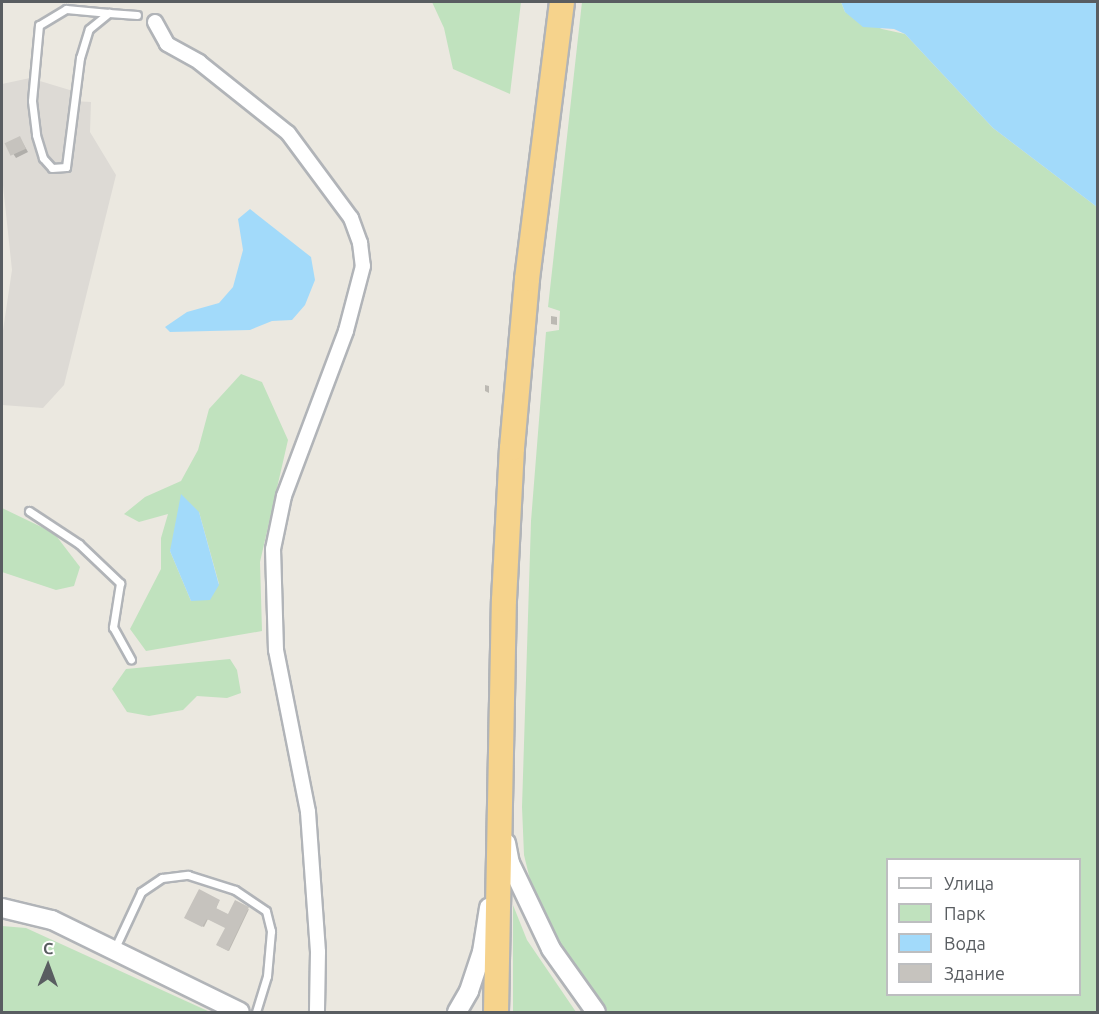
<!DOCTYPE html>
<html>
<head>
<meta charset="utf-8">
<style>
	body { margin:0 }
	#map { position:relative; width:1099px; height:1014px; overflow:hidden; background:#ebe8e0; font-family:Ubuntu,sans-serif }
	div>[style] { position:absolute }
	.industrial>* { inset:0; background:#dddad5 }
	.green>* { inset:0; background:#c0e2be }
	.water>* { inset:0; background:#a2dafa }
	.shadow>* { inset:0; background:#0003 }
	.building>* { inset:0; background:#c6c3be; transform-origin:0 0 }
	.roads { filter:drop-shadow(2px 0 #b1b4b8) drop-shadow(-2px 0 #b1b4b8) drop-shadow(0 2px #b1b4b8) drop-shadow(0 -2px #b1b4b8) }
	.lane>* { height:7px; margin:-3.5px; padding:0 3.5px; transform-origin:3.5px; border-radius:3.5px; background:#fff }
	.street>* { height:14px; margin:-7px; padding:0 7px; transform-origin:7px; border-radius:7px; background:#fff }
	.secondary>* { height:18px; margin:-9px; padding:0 9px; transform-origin:9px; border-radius:9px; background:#fff }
	.highway>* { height:24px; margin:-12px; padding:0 12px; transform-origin:12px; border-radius:12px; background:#f6d38c }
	span { translate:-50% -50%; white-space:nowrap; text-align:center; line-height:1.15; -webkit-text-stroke:6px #fff; paint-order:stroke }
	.frame { position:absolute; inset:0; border:3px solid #595d61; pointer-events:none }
	.legend { position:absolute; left:886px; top:858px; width:195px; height:138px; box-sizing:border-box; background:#fff; border:2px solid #bdbec0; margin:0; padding:8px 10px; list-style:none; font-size:18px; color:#595d61 }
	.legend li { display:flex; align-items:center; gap:12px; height:30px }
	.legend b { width:30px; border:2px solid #bdbec0 }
	.north { position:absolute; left:18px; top:936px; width:60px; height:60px; -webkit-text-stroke:4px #fff; paint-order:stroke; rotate:1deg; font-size:16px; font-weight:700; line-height:24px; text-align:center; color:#595d61 }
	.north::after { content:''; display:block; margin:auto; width:21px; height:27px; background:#595d61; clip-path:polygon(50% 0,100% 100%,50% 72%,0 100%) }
</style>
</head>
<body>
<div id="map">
	<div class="industrial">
		<i style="clip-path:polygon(30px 78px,73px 91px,72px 101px,91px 102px,90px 132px,116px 175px,64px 385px,43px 408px,2px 405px,2px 337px,12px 270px,2px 176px,2px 84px)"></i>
	</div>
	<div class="green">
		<i style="clip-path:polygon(432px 2px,521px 2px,510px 94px,453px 69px,444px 28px)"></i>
		<i style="clip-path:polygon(evenodd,582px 2px,841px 2px,845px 12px,882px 29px,905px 34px,993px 128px,1097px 207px,1097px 1012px,606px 1012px,558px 946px,535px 900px,524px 855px,522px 807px,531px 521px,546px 332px,559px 330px,560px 311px,548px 307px,582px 2px,888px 860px,1080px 860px,1080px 994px,888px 994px,888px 860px)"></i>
		<i style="clip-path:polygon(evenodd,241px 374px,262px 382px,288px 440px,260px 562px,262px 631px,146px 651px,130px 629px,161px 569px,161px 538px,168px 514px,139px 522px,124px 514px,145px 497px,181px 481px,198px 450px,209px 409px,241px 374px,199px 512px,219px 584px,191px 601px,170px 551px,177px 534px,199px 512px)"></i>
		<i style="clip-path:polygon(2px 508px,54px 533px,80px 567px,74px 586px,56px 590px,2px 572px)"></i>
		<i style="clip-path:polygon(230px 659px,237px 670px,241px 693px,227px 698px,197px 696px,183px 710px,149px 716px,127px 712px,112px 689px,126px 669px)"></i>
		<i style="clip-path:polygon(513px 905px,527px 940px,576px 1012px,513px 1012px)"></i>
		<i style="clip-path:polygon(2px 926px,26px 928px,210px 1012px,2px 1012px)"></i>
	</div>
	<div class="water">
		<i style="clip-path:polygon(841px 2px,1097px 2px,1097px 207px,993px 128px,905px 34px,894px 29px,863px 27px,845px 12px)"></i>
		<i style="clip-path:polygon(250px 209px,311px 257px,315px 280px,305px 305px,292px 320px,272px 321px,250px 330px,170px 332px,165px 327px,187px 312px,219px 303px,233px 287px,243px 250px,238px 219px)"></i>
		<i style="clip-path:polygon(181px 494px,199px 512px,219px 585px,210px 600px,191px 601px,170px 551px)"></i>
	</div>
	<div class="shadow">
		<i style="clip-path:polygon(20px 138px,28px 152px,16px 158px,7px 144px)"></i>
		<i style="clip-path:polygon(551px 316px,557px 317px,557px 325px,551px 324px)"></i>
		<i style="clip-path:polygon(485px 385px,489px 386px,489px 393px,485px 391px)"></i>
		<i style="clip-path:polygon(219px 901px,216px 909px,229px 916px,249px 909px,229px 951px,219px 946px,227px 928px,208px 919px,204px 927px,187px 919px)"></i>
	</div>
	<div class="building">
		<i style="left:20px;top:136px;width:14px;height:17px;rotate:65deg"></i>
		<i style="clip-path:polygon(199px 889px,220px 900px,216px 908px,228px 914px,235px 900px,249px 907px,228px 951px,216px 945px,225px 928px,207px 919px,202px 927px,184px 918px)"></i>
	</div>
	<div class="roads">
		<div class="lane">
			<i style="left:109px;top:13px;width:43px;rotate:-174.7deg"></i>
			<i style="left:66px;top:9px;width:31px;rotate:149deg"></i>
			<i style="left:39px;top:25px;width:76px;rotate:95.3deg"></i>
			<i style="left:32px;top:101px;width:34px;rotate:83deg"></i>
			<i style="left:36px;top:135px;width:24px;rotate:73deg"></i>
			<i style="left:43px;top:158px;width:13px;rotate:48deg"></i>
			<i style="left:52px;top:168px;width:14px;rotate:-4deg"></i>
			<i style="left:66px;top:167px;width:110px;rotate:-82.7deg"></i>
			<i style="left:80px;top:58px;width:30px;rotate:-73deg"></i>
			<i style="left:89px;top:29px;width:26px;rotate:-39deg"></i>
			<i style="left:109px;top:13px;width:28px;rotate:4deg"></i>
			<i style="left:29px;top:511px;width:60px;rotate:33.4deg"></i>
			<i style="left:79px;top:544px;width:57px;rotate:43.6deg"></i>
			<i style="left:120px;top:583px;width:45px;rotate:99deg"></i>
			<i style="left:113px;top:627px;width:37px;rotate:61deg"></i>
			<i style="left:114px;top:950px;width:64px;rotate:-65deg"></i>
			<i style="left:141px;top:892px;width:25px;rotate:-34deg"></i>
			<i style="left:162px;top:878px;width:26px;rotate:-7deg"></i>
			<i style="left:188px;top:875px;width:49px;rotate:17.7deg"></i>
			<i style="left:235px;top:890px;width:37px;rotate:34deg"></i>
			<i style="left:266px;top:911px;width:21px;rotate:76deg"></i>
			<i style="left:271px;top:931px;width:45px;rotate:95.1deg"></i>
			<i style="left:267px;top:976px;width:38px;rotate:107deg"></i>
		</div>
		<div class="street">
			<i style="left:155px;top:22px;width:25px;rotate:61deg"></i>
			<i style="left:167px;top:44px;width:37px;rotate:29deg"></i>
			<i style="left:199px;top:62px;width:114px;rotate:38.6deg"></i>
			<i style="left:288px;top:133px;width:106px;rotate:53.5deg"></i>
			<i style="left:351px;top:218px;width:27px;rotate:70deg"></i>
			<i style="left:360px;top:243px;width:23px;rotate:83deg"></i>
			<i style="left:363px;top:266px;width:67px;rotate:104.7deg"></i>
			<i style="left:346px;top:331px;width:176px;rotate:110.6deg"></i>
			<i style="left:284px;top:496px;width:54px;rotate:101.7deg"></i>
			<i style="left:273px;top:549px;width:101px;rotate:88.3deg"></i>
			<i style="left:276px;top:650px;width:165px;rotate:78.8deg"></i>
			<i style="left:308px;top:812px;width:140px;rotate:85.9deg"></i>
			<i style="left:318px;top:952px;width:60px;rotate:91deg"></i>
		</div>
		<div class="secondary">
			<i style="left:506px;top:843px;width:20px;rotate:79deg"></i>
			<i style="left:510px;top:863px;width:95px;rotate:64.5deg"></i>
			<i style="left:551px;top:949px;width:77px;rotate:54.5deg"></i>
			<i style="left:2px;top:908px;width:51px;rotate:13.5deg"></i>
			<i style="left:52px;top:920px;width:209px;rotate:26.1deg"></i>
			<i style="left:457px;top:1012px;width:24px;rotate:-60deg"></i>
			<i style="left:469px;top:991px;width:41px;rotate:-71.6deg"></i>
			<i style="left:482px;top:952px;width:45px;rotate:-81deg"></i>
		</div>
		<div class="highway">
			<i style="left:496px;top:1012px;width:412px;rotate:-88.9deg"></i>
			<i style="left:504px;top:600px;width:152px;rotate:-87deg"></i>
			<i style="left:512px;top:448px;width:170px;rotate:-84.9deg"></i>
			<i style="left:527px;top:279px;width:279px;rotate:-82.8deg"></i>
		</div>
	</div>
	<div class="frame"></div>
	<ul class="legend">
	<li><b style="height:8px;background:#fff"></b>Улица</li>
	<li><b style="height:16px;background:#c0e2be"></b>Парк</li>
	<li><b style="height:16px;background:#a2dafa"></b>Вода</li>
	<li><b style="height:16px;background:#c6c3be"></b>Здание</li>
	</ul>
	<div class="north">С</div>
</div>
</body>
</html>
